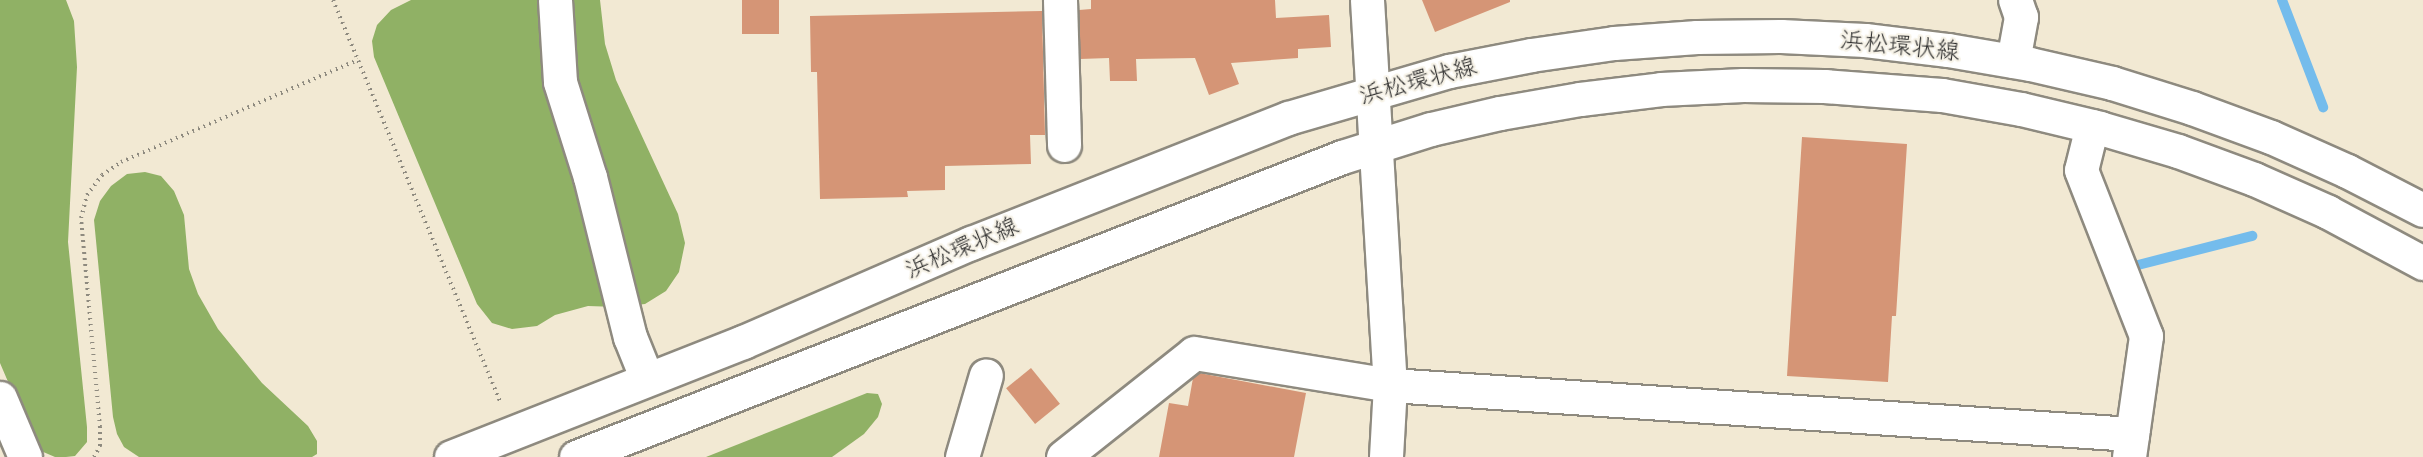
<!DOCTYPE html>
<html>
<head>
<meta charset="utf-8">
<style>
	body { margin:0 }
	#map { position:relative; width:2423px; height:457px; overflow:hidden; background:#f2e9d3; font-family:Caveat,"Klee One",sans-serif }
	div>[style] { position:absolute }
	.forest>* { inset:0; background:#90b165 }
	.stream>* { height:10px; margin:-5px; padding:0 5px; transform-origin:5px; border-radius:5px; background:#74bcec }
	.building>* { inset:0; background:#d59576; transform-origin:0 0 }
	.path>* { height:4px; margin-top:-2px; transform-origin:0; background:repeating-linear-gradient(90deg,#8e8a7f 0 1.5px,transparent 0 6px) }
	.roads { filter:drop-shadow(2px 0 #8e8a7f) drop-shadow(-2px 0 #8e8a7f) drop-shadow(0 2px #8e8a7f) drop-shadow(0 -2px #8e8a7f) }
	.minor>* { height:33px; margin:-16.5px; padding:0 16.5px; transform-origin:16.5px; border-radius:16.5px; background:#fff }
	.major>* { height:33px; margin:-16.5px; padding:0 16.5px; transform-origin:16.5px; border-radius:16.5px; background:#fff }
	span { translate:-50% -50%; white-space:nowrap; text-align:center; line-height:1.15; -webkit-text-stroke:4.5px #f7f3e8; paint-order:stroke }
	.street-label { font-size:24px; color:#2b2b2b }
</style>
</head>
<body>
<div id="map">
	<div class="forest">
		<i style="clip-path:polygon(0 0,66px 0,74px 21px,77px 67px,68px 242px,87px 427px,87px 442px,75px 456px,66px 457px,55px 457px,41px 451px,32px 438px,0 363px)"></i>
		<i style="clip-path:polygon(411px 0,600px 0,605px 44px,616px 80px,678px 214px,685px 243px,679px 272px,666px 291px,645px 304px,617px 307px,588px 306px,555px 315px,537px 326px,512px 329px,492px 323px,477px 304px,374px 57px,372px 41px,377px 25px,391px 10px)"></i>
		<i style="clip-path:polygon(145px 172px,161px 176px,174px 191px,184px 215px,189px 269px,198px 294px,218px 329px,262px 383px,308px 426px,317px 441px,317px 454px,312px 457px,139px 457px,124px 447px,117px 434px,113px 417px,94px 220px,100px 201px,111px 186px,127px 174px)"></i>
		<i style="clip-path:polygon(867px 393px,878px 394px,882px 404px,878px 417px,864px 434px,832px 457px,706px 457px)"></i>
	</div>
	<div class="stream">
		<i style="left:2282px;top:0;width:115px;rotate:69deg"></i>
		<i style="left:2138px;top:265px;width:118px;rotate:-14.3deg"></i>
	</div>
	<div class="building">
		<i style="left:742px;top:0;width:37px;height:34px"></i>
		<i style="clip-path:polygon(1091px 0,1275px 0,1276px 18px,1329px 15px,1331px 47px,1298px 49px,1298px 58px,1231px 63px,1239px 84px,1209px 95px,1195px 58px,1136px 59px,1137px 81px,1110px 81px,1109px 58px,1080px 59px,1079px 10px,1091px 9px)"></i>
		<i style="clip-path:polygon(1422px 0,1510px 0,1510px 2px,1435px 32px)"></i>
		<i style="clip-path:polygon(1042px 11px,1045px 135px,1030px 135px,1031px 164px,945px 166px,945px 190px,907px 191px,908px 197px,820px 199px,817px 72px,811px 72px,810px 16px)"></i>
		<i style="clip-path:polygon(1802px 137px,1907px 144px,1896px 316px,1892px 316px,1888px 382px,1787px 376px)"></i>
		<i style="left:1031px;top:368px;width:46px;height:32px;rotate:51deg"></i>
		<i style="clip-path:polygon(1199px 373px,1306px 393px,1294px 457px,1159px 457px,1169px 403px,1188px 406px,1193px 378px)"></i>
	</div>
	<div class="path">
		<i style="left:333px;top:0;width:434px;rotate:67.4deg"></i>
		<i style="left:94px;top:457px;width:13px;rotate:-61deg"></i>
		<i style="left:100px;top:446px;width:19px;rotate:-90deg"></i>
		<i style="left:100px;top:427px;width:210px;rotate:-95.2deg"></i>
		<i style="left:81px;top:218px;width:24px;rotate:-75deg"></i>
		<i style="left:87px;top:195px;width:25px;rotate:-53deg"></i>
		<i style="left:102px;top:175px;width:23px;rotate:-34deg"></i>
		<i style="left:121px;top:162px;width:258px;rotate:-23.3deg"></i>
	</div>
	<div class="roads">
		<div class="minor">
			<i style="left:555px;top:0;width:82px;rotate:86.5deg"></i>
			<i style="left:560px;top:82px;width:100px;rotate:72.5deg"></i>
			<i style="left:590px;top:177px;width:165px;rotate:76deg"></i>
			<i style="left:630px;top:337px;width:45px;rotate:68deg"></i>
			<i style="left:1060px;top:0;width:145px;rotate:88.4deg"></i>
			<i style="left:1367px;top:0;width:386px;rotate:86.6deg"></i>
			<i style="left:1390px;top:385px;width:72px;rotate:93.2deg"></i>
			<i style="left:2013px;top:61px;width:45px;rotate:-79.7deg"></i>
			<i style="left:2021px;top:17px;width:18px;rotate:-109deg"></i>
			<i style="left:2092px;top:126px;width:45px;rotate:104deg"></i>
			<i style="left:2081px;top:170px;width:178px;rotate:68.6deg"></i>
			<i style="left:2146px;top:336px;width:122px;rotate:98deg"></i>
			<i style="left:0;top:398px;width:64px;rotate:67deg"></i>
			<i style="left:962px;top:457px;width:85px;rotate:-73.7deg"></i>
			<i style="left:1063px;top:457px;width:167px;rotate:-38.4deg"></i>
			<i style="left:1194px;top:353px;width:199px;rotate:9.3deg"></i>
			<i style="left:1390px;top:385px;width:744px;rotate:3.78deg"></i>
		</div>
		<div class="major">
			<i style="left:451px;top:457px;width:314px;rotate:-21.5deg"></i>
			<i style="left:743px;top:342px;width:249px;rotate:-23.5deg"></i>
			<i style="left:971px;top:243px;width:341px;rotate:-21.5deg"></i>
			<i style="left:1288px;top:118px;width:168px;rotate:-16.3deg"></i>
			<i style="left:1449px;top:71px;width:84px;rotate:-11deg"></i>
			<i style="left:1531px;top:55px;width:84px;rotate:-8.2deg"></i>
			<i style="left:1614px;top:43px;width:83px;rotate:-4.1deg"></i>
			<i style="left:1697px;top:37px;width:84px;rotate:-0.7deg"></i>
			<i style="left:1781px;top:36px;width:84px;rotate:2.7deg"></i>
			<i style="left:1865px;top:40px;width:84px;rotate:6.9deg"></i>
			<i style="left:1948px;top:50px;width:83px;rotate:9.7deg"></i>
			<i style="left:2030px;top:64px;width:84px;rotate:13deg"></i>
			<i style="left:2112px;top:83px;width:84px;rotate:17.4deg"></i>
			<i style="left:2192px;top:108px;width:84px;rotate:20.2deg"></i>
			<i style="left:2271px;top:137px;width:83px;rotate:24.1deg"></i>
			<i style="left:2347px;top:171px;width:85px;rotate:27.2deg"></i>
			<i style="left:576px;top:457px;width:823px;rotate:-21.39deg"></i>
			<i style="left:1342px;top:157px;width:93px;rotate:-17.5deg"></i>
			<i style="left:1431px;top:129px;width:71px;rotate:-13.1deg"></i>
			<i style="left:1500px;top:113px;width:81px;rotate:-9.9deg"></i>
			<i style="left:1580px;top:99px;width:82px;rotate:-7deg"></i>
			<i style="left:1661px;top:89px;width:82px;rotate:-2.8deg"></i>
			<i style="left:1743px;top:85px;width:81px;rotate:0.7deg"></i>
			<i style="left:1824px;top:86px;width:118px;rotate:4.4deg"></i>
			<i style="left:1942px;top:95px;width:80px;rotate:10deg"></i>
			<i style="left:2021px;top:109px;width:81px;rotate:13.5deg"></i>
			<i style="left:2100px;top:128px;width:81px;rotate:16.4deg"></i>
			<i style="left:2178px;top:151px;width:81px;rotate:20.2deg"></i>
			<i style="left:2254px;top:179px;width:81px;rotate:24deg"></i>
			<i style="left:2328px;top:212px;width:108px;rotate:28.2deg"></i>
		</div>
	</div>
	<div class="street-label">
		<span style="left:1900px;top:46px;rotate:6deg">浜松環状線</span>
		<span style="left:1418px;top:81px;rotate:-15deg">浜松環状線</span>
		<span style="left:962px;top:248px;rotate:-23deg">浜松環状線</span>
	</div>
</div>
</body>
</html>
